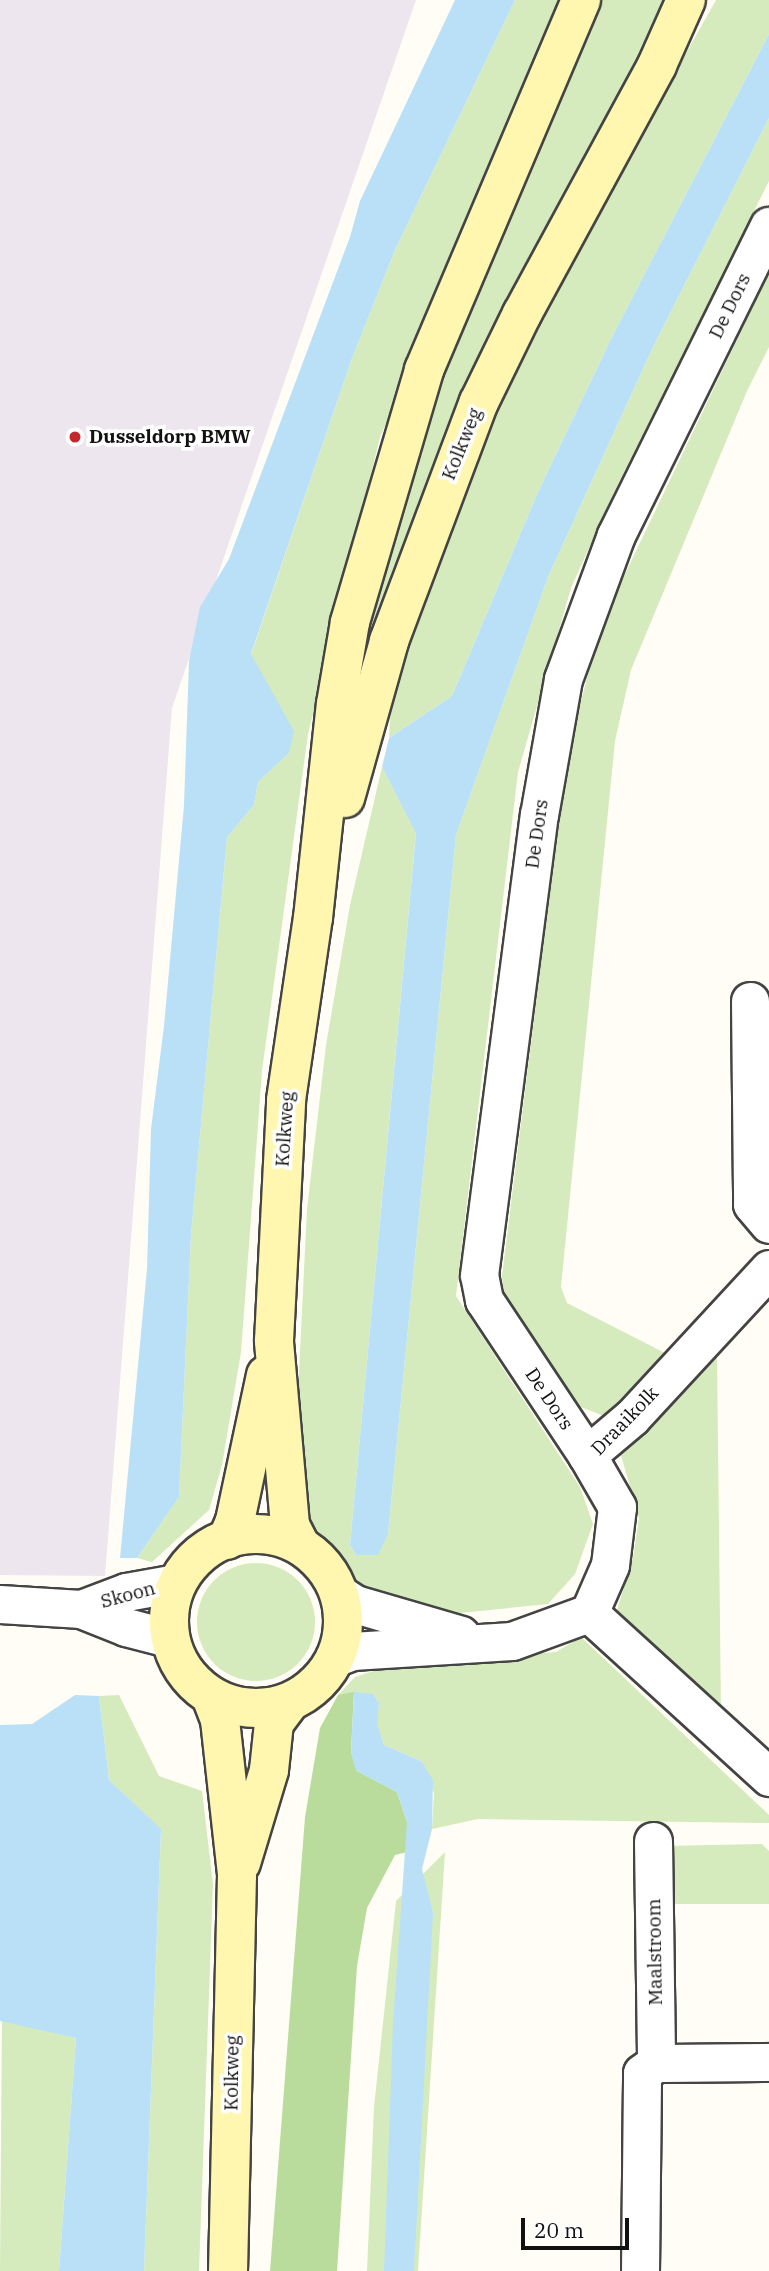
<!DOCTYPE html>
<html>
<head>
<meta charset="utf-8">
<style>
	body { margin:0 }
	#map { position:relative; width:769px; height:2271px; overflow:hidden; background:#fffdf5; font-family:"IBM Plex Serif",serif }
	div>[style] { position:absolute }
	.industrial>* { inset:0; background:#eee6ef }
	.green>* { inset:0; background:#d5ebbd }
	.round { border-radius:50% }
	.forest>* { inset:0; background:#b9dc9c }
	.water>* { inset:0; background:#b9e0f7 }
	.roads { filter:drop-shadow(2px 0 #444) drop-shadow(-2px 0 #444) drop-shadow(0 2px #444) drop-shadow(0 -2px #444) }
	.street>* { height:37px; margin:-18.5px; padding:0 18.5px; transform-origin:18.5px; border-radius:18.5px; background:#fff }
	.secondary>* { height:38px; margin:-19px; padding:0 19px; transform-origin:19px; border-radius:19px; background:#fff6b0 }
	.secondary>.ring { margin:-19px; padding:0; box-sizing:content-box; background:none; border:38px solid #fff6b0; border-radius:50% }
	.dots>* { width:19px; height:19px; translate:-50% -50%; box-sizing:border-box; border:4px solid #fff; border-radius:50% }
	span { translate:-50% -50%; white-space:nowrap; text-align:center; line-height:1.15; -webkit-text-stroke:7px #fff; paint-order:stroke }
	.street-label { font-size:19px; color:#111 }
	.poi-label { font-size:19px; color:#111; font-weight:700 }
	.left { translate:0 -50%; text-align:left }
	.scale { position:absolute; left:521px; top:2218px; width:108px; height:32px; box-sizing:border-box; border:4px solid #111; border-top:0; padding-left:9px; font-size:21px; line-height:24px; white-space:nowrap; color:#111; -webkit-text-stroke:5px #fff; paint-order:stroke }
</style>
</head>
<body>
<div id="map">
	<div class="industrial">
		<i style="clip-path:polygon(0 0,416px 0,172px 708px,105px 1576px,0 1575px)"></i>
	</div>
	<div class="green">
		<i style="clip-path:polygon(515px 0,571px 0,380px 437px,308px 734px,262px 1071px,241px 1352px,222px 1465px,209px 1510px,152px 1562px,137px 1558px,179px 1497px,191px 1235px,227px 837px,254px 805px,258px 782px,289px 753px,267px 688px,251px 655px,351px 361px,395px 250px)"></i>
		<i style="clip-path:polygon(599px 0,664px 0,652px 36px,444px 452px,390px 582px,358px 707px,367px 609px,435px 378px)"></i>
		<i style="clip-path:polygon(716px 0,769px 0,769px 34px,612px 337px,538px 492px,452px 696px,389px 738px,392px 685px,481px 436px,543px 307px)"></i>
		<i style="clip-path:polygon(769px 118px,769px 181px,614px 492px,571px 588px,518px 772px,456px 1296px,580px 1487px,593px 1524px,575px 1574px,548px 1604px,460px 1613px,394px 1599px,358px 1583px,313px 1525px,300px 1480px,296px 1434px,307px 1209px,326px 1045px,350px 905px,382px 767px,416px 832px,350px 1545px,356px 1555px,377px 1555px,388px 1534px,456px 835px,548px 577px,653px 347px)"></i>
		<i style="clip-path:polygon(769px 273px,769px 347px,747px 391px,631px 670px,615px 741px,561px 1287px,567px 1303px,665px 1353px,604px 1416px,578px 1406px,535px 1353px,504px 1294px,502px 1276px,567px 755px,591px 663px,614px 597px)"></i>
		<i style="clip-path:polygon(717px 1354px,721px 1714px,617px 1610px,633px 1558px,639px 1518px,620px 1452px)"></i>
		<i class="round" style="left:197px;top:1563px;width:118px;height:118px"></i>
		<i style="clip-path:polygon(581px 1637px,769px 1815px,769px 1823px,478px 1819px,432px 1829px,434px 1793px,421px 1761px,384px 1745px,376px 1724px,379px 1703px,373px 1694px,338px 1695px,355px 1677px,386px 1667px,556px 1652px)"></i>
		<i style="clip-path:polygon(119px 1695px,159px 1776px,202px 1791px,213px 1884px,199px 2271px,144px 2271px,161px 1830px,109px 1780px,99px 1696px)"></i>
		<i style="clip-path:polygon(762px 1844px,769px 1851px,769px 1904px,667px 1904px,663px 1846px)"></i>
		<i style="clip-path:polygon(445px 1852px,418px 2271px,367px 2271px,374px 2107px,396px 1901px)"></i>
		<i style="clip-path:polygon(2px 2020px,76px 2038px,59px 2271px,0 2271px)"></i>
	</div>
	<div class="forest">
		<i style="clip-path:polygon(354px 1692px,351px 1752px,357px 1771px,397px 1792px,407px 1822px,407px 1852px,395px 1855px,367px 1908px,357px 1966px,337px 2271px,270px 2271px,305px 1817px,320px 1728px,338px 1695px)"></i>
	</div>
	<div class="water">
		<i style="clip-path:polygon(455px 0,515px 0,395px 250px,351px 361px,251px 654px,294px 731px,289px 753px,258px 782px,254px 805px,227px 837px,191px 1235px,179px 1497px,137px 1558px,120px 1558px,147px 1269px,151px 1129px,164px 1026px,184px 805px,189px 661px,200px 607px,229px 559px,350px 237px,360px 201px)"></i>
		<i style="clip-path:polygon(769px 34px,769px 118px,653px 347px,548px 577px,456px 835px,388px 1534px,378px 1555px,356px 1555px,350px 1545px,416px 833px,382px 767px,389px 738px,452px 696px,538px 492px,612px 337px)"></i>
		<i style="clip-path:polygon(354px 1692px,373px 1694px,379px 1703px,377px 1724px,384px 1745px,421px 1761px,433px 1780px,432px 1829px,422px 1869px,433px 1913px,414px 2271px,384px 2271px,393px 2024px,407px 1822px,397px 1792px,357px 1771px,354px 1765px,351px 1752px)"></i>
		<i style="clip-path:polygon(75px 1695px,99px 1696px,109px 1780px,161px 1829px,144px 2271px,59px 2271px,76px 2038px,0 2021px,0 1725px,32px 1724px)"></i>
	</div>
	<div class="roads">
		<div class="street">
			<i style="left:750px;top:1001px;width:203px;rotate:89.4deg"></i>
			<i style="left:752px;top:1204px;width:26px;rotate:50deg"></i>
			<i style="left:769px;top:1269px;width:202px;rotate:132.8deg"></i>
			<i style="left:632px;top:1417px;width:59px;rotate:139.8deg"></i>
			<i style="left:587px;top:1455px;width:60px;rotate:60deg"></i>
			<i style="left:617px;top:1507px;width:58px;rotate:96.9deg"></i>
			<i style="left:610px;top:1565px;width:52px;rotate:113.6deg"></i>
			<i style="left:589px;top:1613px;width:244px;rotate:42.3deg"></i>
			<i style="left:587px;top:1455px;width:186px;rotate:-123.6deg"></i>
			<i style="left:484px;top:1300px;width:25px;rotate:-101deg"></i>
			<i style="left:479px;top:1275px;width:464px;rotate:-82.6deg"></i>
			<i style="left:539px;top:815px;width:138px;rotate:-80deg"></i>
			<i style="left:563px;top:679px;width:153px;rotate:-69.8deg"></i>
			<i style="left:616px;top:535px;width:345px;rotate:-63.7deg"></i>
			<i style="left:341px;top:1595px;width:17px;rotate:33deg"></i>
			<i style="left:355px;top:1604px;width:110px;rotate:16.3deg"></i>
			<i style="left:0;top:1604px;width:81px;rotate:3.5deg"></i>
			<i style="left:81px;top:1609px;width:48px;rotate:21.8deg"></i>
			<i style="left:126px;top:1627px;width:43px;rotate:14.7deg"></i>
			<i style="left:81px;top:1609px;width:48px;rotate:-20.7deg"></i>
			<i style="left:126px;top:1592px;width:51px;rotate:-10.2deg"></i>
			<i style="left:334px;top:1658px;width:19px;rotate:-21deg"></i>
			<i style="left:352px;top:1651px;width:160px;rotate:-3.6deg"></i>
			<i style="left:512px;top:1641px;width:82px;rotate:-20deg"></i>
			<i style="left:653px;top:1841px;width:222px;rotate:89.2deg"></i>
			<i style="left:640px;top:2271px;width:198px;rotate:-89.4deg"></i>
			<i style="left:642px;top:2073px;width:17px;rotate:-36deg"></i>
			<i style="left:656px;top:2063px;width:113px;rotate:-0.5deg"></i>
		</div>
		<div class="secondary">
			<i style="left:345px;top:798px;width:163px;rotate:-74.3deg"></i>
			<i style="left:389px;top:641px;width:255px;rotate:-69.4deg"></i>
			<i style="left:479px;top:402px;width:98px;rotate:-64deg"></i>
			<i style="left:522px;top:314px;width:283px;rotate:-61.5deg"></i>
			<i style="left:657px;top:65px;width:71px;rotate:-66deg"></i>
			<i class="ring" style="left:169px;top:1534px;width:136px;height:136px"></i>
			<i style="left:227px;top:1540px;width:21px;rotate:-67deg"></i>
			<i style="left:235px;top:1521px;width:149px;rotate:-78deg"></i>
			<i style="left:300px;top:1545px;width:22px;rotate:-117deg"></i>
			<i style="left:290px;top:1525px;width:185px;rotate:-95deg"></i>
			<i style="left:274px;top:1341px;width:241px;rotate:-87.1deg"></i>
			<i style="left:286px;top:1100px;width:184px;rotate:-81.6deg"></i>
			<i style="left:313px;top:918px;width:215px;rotate:-83.9deg"></i>
			<i style="left:336px;top:704px;width:83px;rotate:-80.3deg"></i>
			<i style="left:350px;top:622px;width:263px;rotate:-73.6deg"></i>
			<i style="left:424px;top:370px;width:402px;rotate:-67deg"></i>
			<i style="left:212px;top:1699px;width:22px;rotate:69deg"></i>
			<i style="left:220px;top:1720px;width:156px;rotate:83.7deg"></i>
			<i style="left:237px;top:1875px;width:396px;rotate:91.3deg"></i>
			<i style="left:241px;top:1863px;width:97px;rotate:-73.2deg"></i>
			<i style="left:269px;top:1770px;width:47px;rotate:-83.9deg"></i>
			<i style="left:274px;top:1723px;width:25px;rotate:-53deg"></i>
		</div>
	</div>
	<div class="dots">
		<i style="left:75px;top:437px;background:#c4262e"></i>
	</div>
	<div class="street-label">
		<span style="left:730px;top:306px;rotate:-64deg">De Dors</span>
		<span style="left:462px;top:444px;rotate:-68deg">Kolkweg</span>
		<span style="left:537px;top:834px;rotate:-82deg">De Dors</span>
		<span style="left:285px;top:1129px;rotate:-86deg">Kolkweg</span>
		<span style="left:549px;top:1399px;rotate:56deg">De Dors</span>
		<span style="left:625px;top:1421px;rotate:-46deg">Draaikolk</span>
		<span style="left:128px;top:1595px;rotate:-15deg">Skoon</span>
		<span style="left:655px;top:1952px;rotate:-91deg">Maalstroom</span>
		<span style="left:232px;top:2073px;rotate:-89deg">Kolkweg</span>
	</div>
	<div class="poi-label">
		<span class="left" style="left:89px;top:437px">Dusseldorp BMW</span>
	</div>
	<div class="scale">20 m</div>
</div>
</body>
</html>
